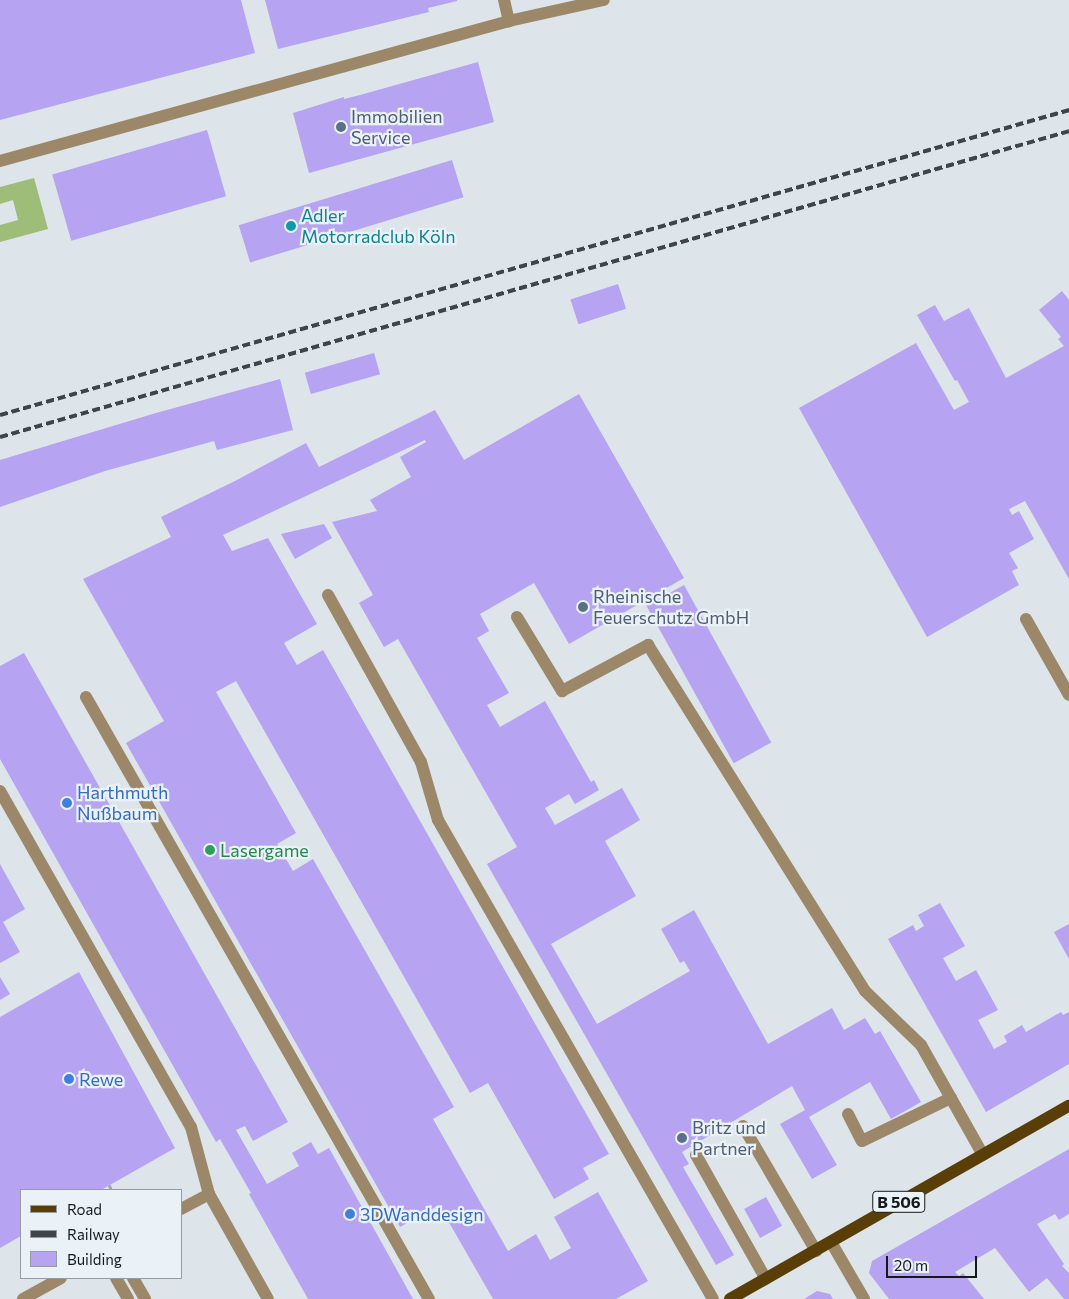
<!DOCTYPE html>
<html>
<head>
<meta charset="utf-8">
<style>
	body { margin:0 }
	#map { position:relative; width:1069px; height:1299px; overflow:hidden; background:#dde4ea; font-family:Commissioner,sans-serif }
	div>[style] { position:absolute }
	.green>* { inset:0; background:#9ebd78 }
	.building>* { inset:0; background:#b6a3f2; transform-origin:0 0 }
	.path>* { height:3px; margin-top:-1.5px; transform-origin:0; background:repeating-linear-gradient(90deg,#a0a6ab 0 4px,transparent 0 8px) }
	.service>* { height:12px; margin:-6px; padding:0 6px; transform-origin:6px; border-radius:6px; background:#9c8868 }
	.minor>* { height:12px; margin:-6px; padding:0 6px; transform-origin:6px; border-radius:6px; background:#9c8868 }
	.primary>* { height:12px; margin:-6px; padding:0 6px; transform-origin:6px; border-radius:6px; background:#5a3e07 }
	.rail>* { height:4px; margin-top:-2px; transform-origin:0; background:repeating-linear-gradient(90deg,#404446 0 8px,transparent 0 12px) }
	.dots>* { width:14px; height:14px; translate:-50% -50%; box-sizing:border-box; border:2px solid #eaf2f7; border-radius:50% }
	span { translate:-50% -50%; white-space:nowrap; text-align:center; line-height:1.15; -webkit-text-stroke:4.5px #eaf2f7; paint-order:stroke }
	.shield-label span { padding:1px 4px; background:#eaf2f7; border:1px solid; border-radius:4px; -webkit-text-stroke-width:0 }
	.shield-label { font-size:16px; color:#16191b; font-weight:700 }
	.service-label { font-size:18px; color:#4e5e75 }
	.left { translate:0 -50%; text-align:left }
	.culture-label { font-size:18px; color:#0d838f }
	.shop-label { font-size:18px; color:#366cbe }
	.leisure-label { font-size:18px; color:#27864d }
	.legend { position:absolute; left:20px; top:1189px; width:162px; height:90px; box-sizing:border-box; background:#eaf2f7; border:1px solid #959b9f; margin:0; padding:6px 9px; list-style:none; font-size:15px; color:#16191b }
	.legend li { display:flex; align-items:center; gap:10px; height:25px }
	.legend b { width:25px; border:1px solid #959b9f }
	.scale { position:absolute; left:886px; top:1256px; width:91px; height:22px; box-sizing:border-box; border:2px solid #16191b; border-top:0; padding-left:6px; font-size:15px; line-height:18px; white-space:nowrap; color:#16191b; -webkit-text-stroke:4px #eaf2f7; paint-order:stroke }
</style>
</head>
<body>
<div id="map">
	<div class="green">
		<i style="clip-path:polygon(34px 178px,48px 229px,0 242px,0 225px,18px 220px,13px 200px,0 204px,0 187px)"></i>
	</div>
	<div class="building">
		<i style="clip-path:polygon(0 0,241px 0,255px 53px,0 120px)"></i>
		<i style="clip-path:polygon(265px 0,457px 0,457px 1px,428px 8px,429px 12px,278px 49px)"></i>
		<i style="clip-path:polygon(478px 62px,494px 122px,309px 173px,293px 113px,344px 97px,344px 99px,360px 95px)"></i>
		<i style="left:207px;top:130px;width:69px;height:161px;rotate:74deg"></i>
		<i style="left:452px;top:160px;width:39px;height:223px;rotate:73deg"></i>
		<i style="left:618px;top:284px;width:26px;height:50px;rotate:72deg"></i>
		<i style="clip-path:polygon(1062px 291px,1069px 300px,1069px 579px,1025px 501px,1009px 509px,1012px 515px,1019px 511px,1034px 539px,1009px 553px,1018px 568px,1012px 571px,1019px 585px,927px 637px,799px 408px,916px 343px,954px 410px,969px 402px,957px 380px,955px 381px,917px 315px,935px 305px,944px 321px,969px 308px,1006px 378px,1064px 346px,1058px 339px,1061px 337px,1039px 310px)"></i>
		<i style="left:374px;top:353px;width:22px;height:72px;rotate:74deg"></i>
		<i style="clip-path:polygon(280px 379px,293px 430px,217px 450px,214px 441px,105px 471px,0 507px,0 460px,156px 413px)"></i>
		<i style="clip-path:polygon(579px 394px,684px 578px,569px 644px,534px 583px,480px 614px,489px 631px,477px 638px,509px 693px,487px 705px,500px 727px,545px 701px,591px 782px,594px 780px,599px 790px,575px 804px,569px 794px,545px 808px,555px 825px,622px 788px,640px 820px,605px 841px,636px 896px,551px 944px,597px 1024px,690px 971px,684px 961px,680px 963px,661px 929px,694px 910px,768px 1044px,832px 1008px,844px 1030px,865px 1018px,875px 1034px,880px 1031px,921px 1102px,891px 1119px,870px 1082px,809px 1117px,837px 1165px,812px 1179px,780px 1124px,805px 1110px,792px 1086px,682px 1152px,689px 1164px,683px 1167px,734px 1255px,716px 1265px,487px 864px,517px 847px,398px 639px,384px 647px,359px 603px,373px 595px,332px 522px,377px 511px,370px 500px,411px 477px,400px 457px,426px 442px,425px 440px,223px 535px,232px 551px,268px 538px,317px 624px,284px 643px,297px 665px,323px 650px,609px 1154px,583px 1168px,589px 1179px,554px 1199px,488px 1083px,470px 1093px,236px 681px,216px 692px,296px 833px,277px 844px,293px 871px,313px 859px,454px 1107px,433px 1119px,508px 1251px,536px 1234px,550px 1260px,571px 1248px,554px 1217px,598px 1192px,648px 1281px,616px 1299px,493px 1299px,439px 1205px,400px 1227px,126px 743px,164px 721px,83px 579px,171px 537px,161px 517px,235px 481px,306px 443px,319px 467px,435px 410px,464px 460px)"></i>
		<i style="clip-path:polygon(324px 524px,332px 538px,295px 559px,281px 534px)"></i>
		<i style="left:684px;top:585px;width:180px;height:43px;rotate:61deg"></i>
		<i style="clip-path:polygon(24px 653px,288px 1122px,253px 1141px,245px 1126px,236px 1130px,267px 1184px,299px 1166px,292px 1153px,311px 1142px,318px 1154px,329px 1148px,413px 1299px,308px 1299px,249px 1194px,251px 1193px,220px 1139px,216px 1142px,0 759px,0 666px)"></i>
		<i style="clip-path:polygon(0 864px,25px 909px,3px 922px,20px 952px,0 963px)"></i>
		<i style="clip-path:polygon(940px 903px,965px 946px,943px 958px,956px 981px,976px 970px,998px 1010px,978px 1020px,994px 1049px,1007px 1042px,1004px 1036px,1022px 1025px,1026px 1032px,1061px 1012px,1063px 1015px,1069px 1012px,1069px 1064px,986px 1112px,888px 939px,913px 925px,916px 931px,924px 926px,918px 915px)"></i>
		<i style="clip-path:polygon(1069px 924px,1069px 959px,1054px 932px)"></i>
		<i style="clip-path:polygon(79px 972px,175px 1148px,101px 1190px,21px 1190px,21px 1236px,0 1248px,0 1017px)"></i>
		<i style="clip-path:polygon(0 977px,10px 994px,0 1000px)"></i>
		<i style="clip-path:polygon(1069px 1149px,1069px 1214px,1059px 1220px,1055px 1214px,1037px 1224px,1064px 1264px,1062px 1266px,1069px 1273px,1069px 1299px,1064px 1299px,1047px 1278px,1029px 1292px,995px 1248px,955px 1272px,959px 1276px,963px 1273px,984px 1299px,889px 1299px,869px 1273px,872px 1261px)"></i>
		<i style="left:766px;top:1197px;width:33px;height:25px;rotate:61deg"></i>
		<i style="clip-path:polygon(817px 1291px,830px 1294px,833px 1299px,804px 1299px)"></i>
	</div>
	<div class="path">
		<i style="left:109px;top:1185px;width:6px;rotate:59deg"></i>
	</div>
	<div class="service">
		<i style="left:504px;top:0;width:22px;rotate:77deg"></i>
		<i style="left:0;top:161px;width:528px;rotate:-15.38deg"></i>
		<i style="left:509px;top:21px;width:97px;rotate:-12.5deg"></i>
		<i style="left:328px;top:595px;width:191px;rotate:60.9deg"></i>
		<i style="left:421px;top:762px;width:60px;rotate:73.7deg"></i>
		<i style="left:438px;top:820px;width:552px;rotate:60.14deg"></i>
		<i style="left:517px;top:617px;width:87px;rotate:58.7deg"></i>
		<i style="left:562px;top:691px;width:98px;rotate:-28.1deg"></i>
		<i style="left:648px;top:645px;width:408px;rotate:57.9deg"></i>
		<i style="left:865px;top:991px;width:78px;rotate:44deg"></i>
		<i style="left:921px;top:1045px;width:126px;rotate:60.6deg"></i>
		<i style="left:1026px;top:619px;width:87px;rotate:60.5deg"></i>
		<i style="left:86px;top:697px;width:693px;rotate:60.33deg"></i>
		<i style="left:0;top:791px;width:386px;rotate:60.4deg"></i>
		<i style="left:191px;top:1127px;width:69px;rotate:75deg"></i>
		<i style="left:209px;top:1194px;width:120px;rotate:60.7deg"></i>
		<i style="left:848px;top:1114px;width:30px;rotate:63deg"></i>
		<i style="left:862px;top:1141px;width:99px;rotate:-25.8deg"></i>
		<i style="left:743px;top:1126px;width:145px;rotate:59.7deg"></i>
		<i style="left:696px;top:1155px;width:142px;rotate:60.6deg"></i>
		<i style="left:181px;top:1209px;width:32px;rotate:-28deg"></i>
		<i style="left:116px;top:1278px;width:24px;rotate:60deg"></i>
		<i style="left:133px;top:1278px;width:24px;rotate:60deg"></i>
		<i style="left:23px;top:1299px;width:43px;rotate:-28.9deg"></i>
	</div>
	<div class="minor">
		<i style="left:831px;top:1242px;width:66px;rotate:59.9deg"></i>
	</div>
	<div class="primary">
		<i style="left:730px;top:1299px;width:390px;rotate:-29.7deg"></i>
	</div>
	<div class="rail">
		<i style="left:0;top:415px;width:1112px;rotate:-15.92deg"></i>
		<i style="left:0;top:437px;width:1112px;rotate:-15.97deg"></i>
	</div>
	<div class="dots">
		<i style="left:341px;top:127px;background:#5c6f8a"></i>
		<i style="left:291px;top:226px;background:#0f9aa8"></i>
		<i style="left:583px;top:607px;background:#5c6f8a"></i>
		<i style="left:67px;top:803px;background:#3f7fe0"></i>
		<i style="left:210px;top:850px;background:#2e9e5b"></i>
		<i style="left:69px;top:1079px;background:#3f7fe0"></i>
		<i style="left:682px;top:1138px;background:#5c6f8a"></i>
		<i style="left:350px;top:1214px;background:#3f7fe0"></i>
	</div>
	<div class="shield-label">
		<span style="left:899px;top:1202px">B 506</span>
	</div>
	<div class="service-label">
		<span class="left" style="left:351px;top:127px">Immobilien<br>Service</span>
		<span class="left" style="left:593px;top:607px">Rheinische<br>Feuerschutz GmbH</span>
		<span class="left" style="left:692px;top:1138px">Britz und<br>Partner</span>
	</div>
	<div class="culture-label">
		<span class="left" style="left:301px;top:226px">Adler<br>Motorradclub Köln</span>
	</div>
	<div class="shop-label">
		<span class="left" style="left:77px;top:803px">Harthmuth<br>Nußbaum</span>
		<span class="left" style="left:79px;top:1079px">Rewe</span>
		<span class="left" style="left:360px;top:1214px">3DWanddesign</span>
	</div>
	<div class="leisure-label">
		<span class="left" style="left:220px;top:850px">Lasergame</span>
	</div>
	<ul class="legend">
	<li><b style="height:6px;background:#5a3e07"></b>Road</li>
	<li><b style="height:6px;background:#404446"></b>Railway</li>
	<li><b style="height:14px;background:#b6a3f2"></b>Building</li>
	</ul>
	<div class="scale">20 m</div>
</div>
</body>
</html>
